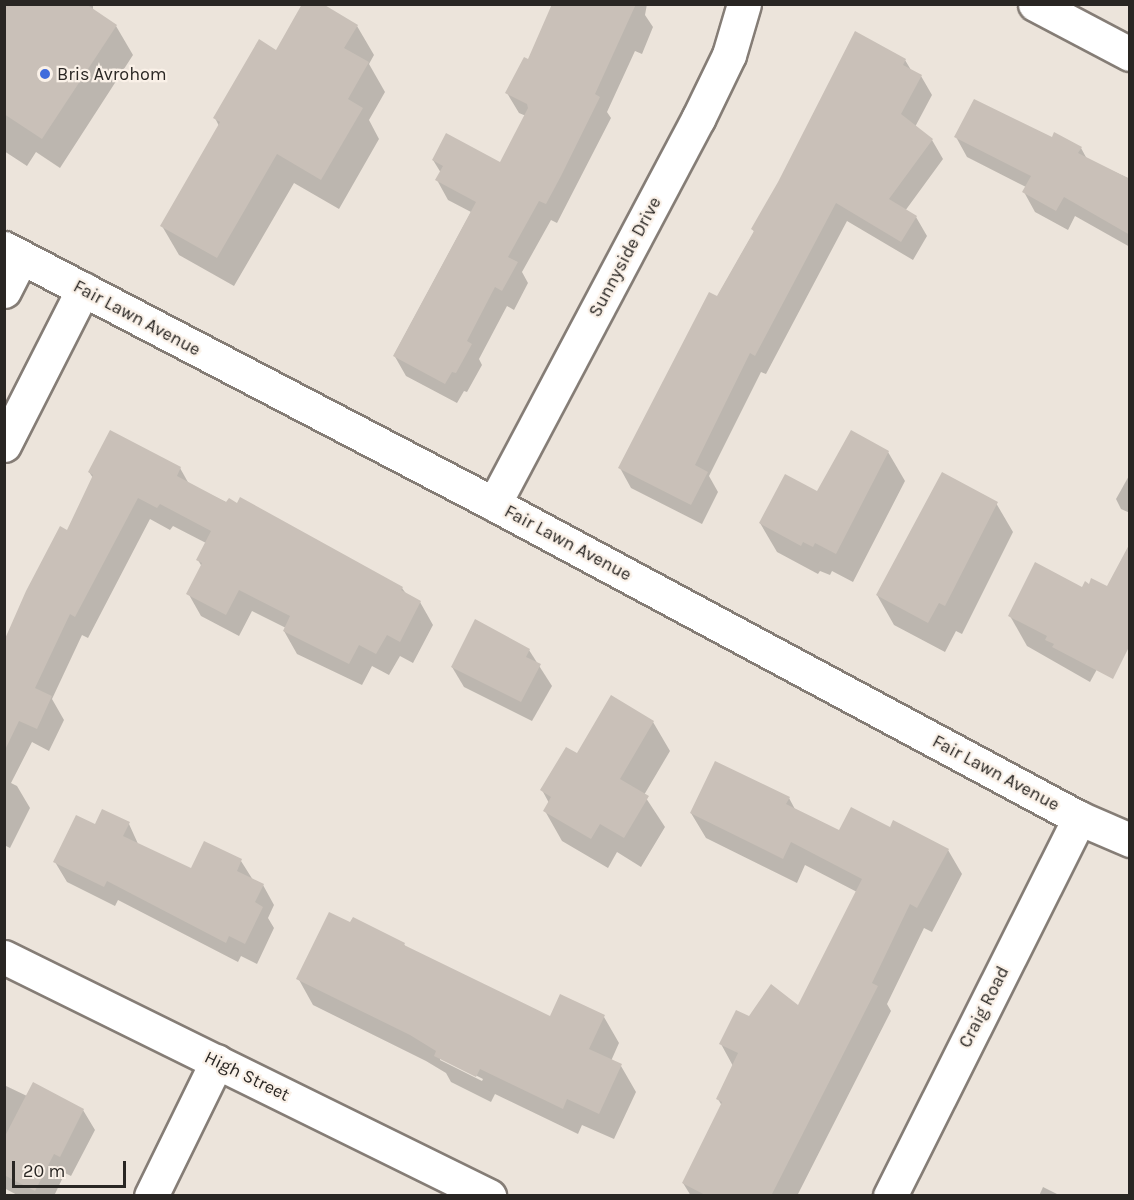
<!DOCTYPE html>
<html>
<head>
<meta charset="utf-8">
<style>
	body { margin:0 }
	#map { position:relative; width:1134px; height:1200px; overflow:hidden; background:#ece4db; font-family:Karla,sans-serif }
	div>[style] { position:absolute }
	.shadow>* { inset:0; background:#0003 }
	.building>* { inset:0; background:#c9c0b8 }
	.roads { filter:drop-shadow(2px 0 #857d76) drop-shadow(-2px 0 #857d76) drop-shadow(0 2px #857d76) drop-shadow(0 -2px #857d76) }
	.minor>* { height:33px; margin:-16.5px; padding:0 16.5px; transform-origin:16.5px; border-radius:16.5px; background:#fff }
	.secondary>* { height:33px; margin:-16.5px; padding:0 16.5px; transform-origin:16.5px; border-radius:16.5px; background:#fff }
	.dots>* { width:16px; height:16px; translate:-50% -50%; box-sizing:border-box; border:3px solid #faf1e8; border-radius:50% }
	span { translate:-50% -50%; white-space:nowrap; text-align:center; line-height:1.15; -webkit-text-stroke:4.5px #faf1e8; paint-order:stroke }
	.poi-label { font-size:18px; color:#292623 }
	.left { translate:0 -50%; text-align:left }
	.street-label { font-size:18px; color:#292623 }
	.frame { position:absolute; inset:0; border:6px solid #292623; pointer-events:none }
	.scale { position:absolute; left:12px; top:1161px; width:114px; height:27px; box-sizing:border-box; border:3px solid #292623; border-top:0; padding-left:8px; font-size:18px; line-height:21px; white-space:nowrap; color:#292623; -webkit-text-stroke:4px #faf1e8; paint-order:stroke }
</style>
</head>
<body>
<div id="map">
	<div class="shadow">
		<i style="clip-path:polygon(4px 4px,93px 4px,93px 11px,116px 26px,133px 55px,60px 168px,36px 152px,27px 166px,4px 151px)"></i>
		<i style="clip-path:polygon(553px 4px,647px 4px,645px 15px,653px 27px,642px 54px,635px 51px,607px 112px,611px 118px,557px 223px,551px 220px,522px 272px,528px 283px,514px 310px,507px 306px,479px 359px,482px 365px,467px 392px,464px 391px,457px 403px,406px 376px,394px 355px,471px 212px,448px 200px,437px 180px,441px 173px,433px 160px,500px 164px,526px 116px,519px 113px,507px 93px,529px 61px)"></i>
		<i style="clip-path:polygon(357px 26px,374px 55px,369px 64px,385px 92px,369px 120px,379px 139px,339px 209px,294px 183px,234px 286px,179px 255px,162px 226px,219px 126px,215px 118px,276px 52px)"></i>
		<i style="clip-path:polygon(905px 60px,911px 70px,921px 76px,932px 95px,915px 127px,932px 140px,943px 159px,905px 211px,916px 217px,927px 236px,913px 260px,847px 221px,766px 374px,761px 372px,709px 476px,718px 492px,702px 524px,631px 488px,620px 468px,754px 232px,753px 229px)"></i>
		<i style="clip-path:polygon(956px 137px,1052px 139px,1081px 148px,1087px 159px,1130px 179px,1130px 247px,1075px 216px,1068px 230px,1035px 212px,1024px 192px,1026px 187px,967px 157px)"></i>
		<i style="clip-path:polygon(888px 452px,905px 481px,853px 582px,832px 571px,830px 575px,820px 571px,818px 574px,777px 552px,760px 523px)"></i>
		<i style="clip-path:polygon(180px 468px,189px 484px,402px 588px,407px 595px,420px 602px,433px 625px,413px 663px,400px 656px,389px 675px,372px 666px,362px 685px,297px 654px,284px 631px,286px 628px,252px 611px,239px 636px,201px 616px,188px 593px,202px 567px,198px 560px,206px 543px,173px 526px,170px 530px,150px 519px,88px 638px,82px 635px,52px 699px,64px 720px,49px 751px,32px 742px,11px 783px,17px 786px,30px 808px,10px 848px,4px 845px,4px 643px,68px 532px,93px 478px,89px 472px)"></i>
		<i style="clip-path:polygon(1130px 474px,1130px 513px,1121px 509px,1116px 499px)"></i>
		<i style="clip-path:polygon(996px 503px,1013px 532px,962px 634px,956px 631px,945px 652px,894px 625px,877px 595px)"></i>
		<i style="clip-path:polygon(1010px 616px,1119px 629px,1090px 682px,1027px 646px)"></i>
		<i style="clip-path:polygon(529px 650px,552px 686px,532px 721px,464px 687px,452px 667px)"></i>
		<i style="clip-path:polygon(653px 722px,670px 751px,644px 795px,665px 827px,641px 867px,617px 852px,608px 868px,562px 841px,545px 811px,549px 803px,542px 790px,578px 756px)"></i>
		<i style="clip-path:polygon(789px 798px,796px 811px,840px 832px,890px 829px,948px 850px,962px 874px,932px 932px,924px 928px,887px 1004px,891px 1011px,797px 1196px,691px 1196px,683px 1183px,722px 1106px,718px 1099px,733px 1066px,721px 1044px,749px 1018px,799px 1007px,857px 892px,805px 865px,797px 883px,706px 838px,691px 813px)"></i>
		<i style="clip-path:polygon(129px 824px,139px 846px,191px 870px,241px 861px,253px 880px,263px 885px,274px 905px,268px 918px,274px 928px,257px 964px,241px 956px,238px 962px,118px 900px,115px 906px,67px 882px,55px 862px,96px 826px)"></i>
		<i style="clip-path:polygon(evenodd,404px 944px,406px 948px,551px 1018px,604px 1017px,619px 1043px,611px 1061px,621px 1066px,636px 1092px,614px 1139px,582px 1125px,578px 1134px,495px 1094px,491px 1102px,451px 1082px,446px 1073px,426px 1061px,313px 1005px,298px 978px,404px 944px,440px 1057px,483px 1079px,482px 1081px,440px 1060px,440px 1057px)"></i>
		<i style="clip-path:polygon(4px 1085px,27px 1096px,83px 1110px,95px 1130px,71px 1176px,65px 1173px,54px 1196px,19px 1196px,4px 1188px)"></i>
		<i style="clip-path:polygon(1043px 1187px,1061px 1196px,1039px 1196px)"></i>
	</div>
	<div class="building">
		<i style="clip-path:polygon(4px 4px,86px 4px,117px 25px,42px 139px,4px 114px)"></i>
		<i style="clip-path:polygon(302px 4px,323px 4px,358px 25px,344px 48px,369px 62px,348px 99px,363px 108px,321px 180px,277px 154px,217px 258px,160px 226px,220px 122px,213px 118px,259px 39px,276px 50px)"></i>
		<i style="clip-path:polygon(552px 4px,636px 4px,595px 94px,600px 97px,561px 176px,546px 204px,539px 201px,508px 257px,518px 262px,502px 291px,495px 287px,467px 341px,472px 344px,456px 373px,452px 372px,445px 384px,393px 356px,476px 202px,435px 180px,443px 166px,432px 160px,446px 133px,500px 162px,528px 108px,527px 104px,505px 93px,524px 57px,528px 59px)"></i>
		<i style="clip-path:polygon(855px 31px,906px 59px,903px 65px,922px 75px,901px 114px,933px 139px,889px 199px,917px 216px,901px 242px,836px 203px,755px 356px,750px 353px,695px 465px,708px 472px,691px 505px,618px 468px,709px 292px,717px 296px,754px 231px,751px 229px,778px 182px)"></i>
		<i style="clip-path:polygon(974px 99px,1052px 137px,1054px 132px,1082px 147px,1078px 153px,1130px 179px,1130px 235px,1064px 197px,1056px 211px,1022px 192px,1031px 176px,954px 137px)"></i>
		<i style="clip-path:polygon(110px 430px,181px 467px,177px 476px,226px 502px,229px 498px,237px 503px,240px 497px,403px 587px,401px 590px,421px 601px,400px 642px,387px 635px,376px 654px,359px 645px,349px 664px,283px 631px,290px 616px,239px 590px,226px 615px,186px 594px,202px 563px,196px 560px,211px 531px,160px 504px,157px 508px,138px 498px,75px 617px,70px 614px,35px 688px,52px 696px,37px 729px,19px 721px,4px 752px,4px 641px,26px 591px,60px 526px,67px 530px,93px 475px,88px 472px)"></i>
		<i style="clip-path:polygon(851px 430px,889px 451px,836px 554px,815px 543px,813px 547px,803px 542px,801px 546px,759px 523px,785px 474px,817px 491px)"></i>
		<i style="clip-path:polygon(942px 472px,998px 502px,945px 606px,939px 603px,928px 623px,876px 595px)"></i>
		<i style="clip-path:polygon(1130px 543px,1130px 645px,1113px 679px,1052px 647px,1054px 644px,1045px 640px,1047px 636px,1008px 616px,1035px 562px,1082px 587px,1085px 581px,1089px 584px,1091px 578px,1107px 586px)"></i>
		<i style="clip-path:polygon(475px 619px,530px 649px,526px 657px,541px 664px,521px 702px,451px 667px)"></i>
		<i style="clip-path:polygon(611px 695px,654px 721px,620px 779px,649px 796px,624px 838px,600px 824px,591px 839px,543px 811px,551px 797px,540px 790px,566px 747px,577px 753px)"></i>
		<i style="clip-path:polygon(715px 761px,790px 797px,786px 804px,839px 830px,851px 807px,890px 827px,893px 820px,949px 849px,917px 908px,910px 904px,872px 983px,878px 986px,771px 1196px,707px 1196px,682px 1183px,722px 1102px,716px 1099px,738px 1053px,719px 1044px,736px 1010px,749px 1016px,771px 984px,798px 1005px,862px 879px,791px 842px,783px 859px,690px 813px)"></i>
		<i style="clip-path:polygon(102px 809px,130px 822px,123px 836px,191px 868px,204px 841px,242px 859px,237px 871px,264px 884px,255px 902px,263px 907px,245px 944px,229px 936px,226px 943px,107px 881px,104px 887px,53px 862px,76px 815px,95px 824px)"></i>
		<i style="clip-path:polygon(329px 912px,350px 922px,353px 917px,405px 943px,404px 945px,550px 1016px,560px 994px,605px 1015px,589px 1049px,622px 1064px,599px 1114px,567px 1099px,563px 1109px,480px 1069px,476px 1077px,434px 1056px,436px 1051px,410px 1035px,296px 979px)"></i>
		<i style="clip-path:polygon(33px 1082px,84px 1109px,60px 1157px,54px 1154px,35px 1191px,4px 1175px,4px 1138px)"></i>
	</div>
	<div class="roads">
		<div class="minor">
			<i style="left:1035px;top:4px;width:107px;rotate:27.8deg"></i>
			<i style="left:4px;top:291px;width:38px;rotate:-63deg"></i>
			<i style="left:4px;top:445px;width:175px;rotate:-63.1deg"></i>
			<i style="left:494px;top:504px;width:436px;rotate:-62.1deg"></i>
			<i style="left:698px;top:119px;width:71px;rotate:-64.2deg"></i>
			<i style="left:729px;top:55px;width:53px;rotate:-73.6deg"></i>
			<i style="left:4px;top:957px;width:541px;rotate:26.23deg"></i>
			<i style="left:151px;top:1196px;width:150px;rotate:-63.9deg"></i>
			<i style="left:890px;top:1196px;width:423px;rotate:-63.4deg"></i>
		</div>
		<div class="secondary">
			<i style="left:4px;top:248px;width:553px;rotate:27.58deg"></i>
			<i style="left:494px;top:504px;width:664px;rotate:28.22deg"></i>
			<i style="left:1079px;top:818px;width:56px;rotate:23.3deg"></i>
		</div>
	</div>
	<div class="dots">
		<i style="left:45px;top:74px;background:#406bdc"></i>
	</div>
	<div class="poi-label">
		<span class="left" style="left:57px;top:74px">Bris Avrohom</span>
	</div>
	<div class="street-label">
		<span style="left:625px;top:257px;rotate:-62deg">Sunnyside Drive</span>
		<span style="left:137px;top:318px;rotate:28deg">Fair Lawn Avenue</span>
		<span style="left:568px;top:543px;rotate:28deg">Fair Lawn Avenue</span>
		<span style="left:996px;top:773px;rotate:28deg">Fair Lawn Avenue</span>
		<span style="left:984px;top:1007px;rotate:-63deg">Craig Road</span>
		<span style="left:247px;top:1076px;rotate:26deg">High Street</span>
	</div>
	<div class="frame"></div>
	<div class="scale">20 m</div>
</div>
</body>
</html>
